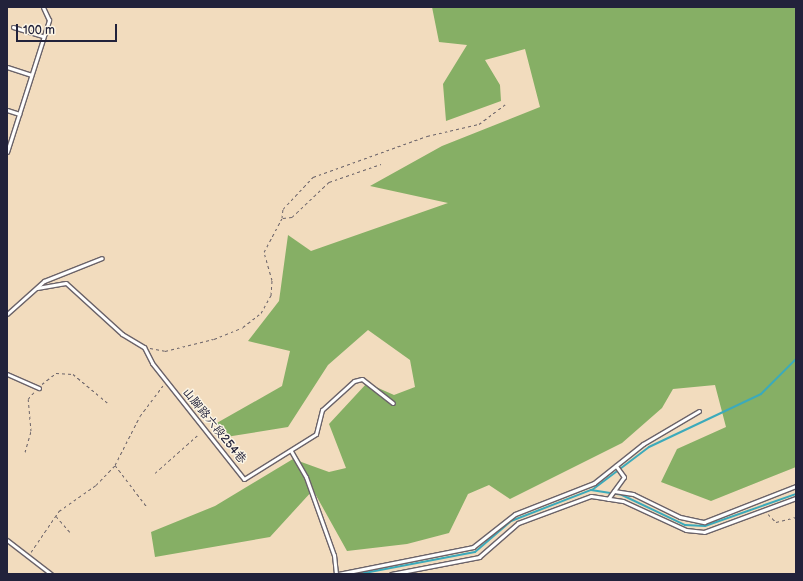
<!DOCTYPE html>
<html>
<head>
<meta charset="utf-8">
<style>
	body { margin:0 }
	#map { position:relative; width:803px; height:581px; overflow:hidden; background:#f2dcbe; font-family:"Balsamiq Sans","LXGW WenKai TC",sans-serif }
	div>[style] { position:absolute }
	.forest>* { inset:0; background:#86af65 }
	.stream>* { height:2px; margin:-1px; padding:0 1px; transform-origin:1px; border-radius:1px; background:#3caabb }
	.path>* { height:1px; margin-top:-0.5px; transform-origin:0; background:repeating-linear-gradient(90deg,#6b6369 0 3px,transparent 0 6px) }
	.roads { filter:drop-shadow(1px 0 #6b6369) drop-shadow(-1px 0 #6b6369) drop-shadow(0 1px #6b6369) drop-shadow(0 -1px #6b6369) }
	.service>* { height:3px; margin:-1.5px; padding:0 1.5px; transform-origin:1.5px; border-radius:1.5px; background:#fff }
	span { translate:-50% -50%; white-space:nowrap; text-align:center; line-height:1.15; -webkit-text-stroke:3px #fcf5e5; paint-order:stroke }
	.street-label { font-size:12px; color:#22223b }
	.frame { position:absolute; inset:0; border:8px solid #22223b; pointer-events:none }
	.scale { position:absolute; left:16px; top:24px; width:101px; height:18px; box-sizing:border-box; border:2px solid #22223b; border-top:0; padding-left:5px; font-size:12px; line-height:14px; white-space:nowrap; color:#22223b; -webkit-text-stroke:3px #fcf5e5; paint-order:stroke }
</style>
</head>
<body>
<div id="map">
	<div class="forest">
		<i style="clip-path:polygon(432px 7px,796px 7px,796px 467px,711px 501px,661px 482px,677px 449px,726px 427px,715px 385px,673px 389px,662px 408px,622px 443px,510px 499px,489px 485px,468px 494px,449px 533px,407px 544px,347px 551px,313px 490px,270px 537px,155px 557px,151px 532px,215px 506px,293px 459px,329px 472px,346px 468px,329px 424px,367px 383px,394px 395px,415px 387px,410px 360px,368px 330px,328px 365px,288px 427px,226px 437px,215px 424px,282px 386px,290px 351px,248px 341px,279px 301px,288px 235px,311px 251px,448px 203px,370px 186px,442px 146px,540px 107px,525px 49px,485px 60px,500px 85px,501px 101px,446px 121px,443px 84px,467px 45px,439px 42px)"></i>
	</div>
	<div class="stream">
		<i style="left:592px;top:490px;width:71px;rotate:-37deg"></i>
		<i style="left:649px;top:447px;width:124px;rotate:-25.3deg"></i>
		<i style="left:761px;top:394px;width:49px;rotate:-45deg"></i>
		<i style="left:359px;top:574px;width:118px;rotate:-10.7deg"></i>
		<i style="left:475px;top:552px;width:48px;rotate:-40.7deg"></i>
		<i style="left:511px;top:521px;width:86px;rotate:-21.2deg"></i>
		<i style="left:591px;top:490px;width:31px;rotate:9deg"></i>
		<i style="left:622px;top:495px;width:70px;rotate:25.5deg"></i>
		<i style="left:685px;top:525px;width:20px;rotate:3deg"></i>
		<i style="left:705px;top:526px;width:96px;rotate:-19.4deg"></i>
	</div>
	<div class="path">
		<i style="left:283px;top:218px;width:9px;rotate:-6deg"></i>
		<i style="left:292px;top:217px;width:51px;rotate:-43.4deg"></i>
		<i style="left:329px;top:182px;width:55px;rotate:-19.1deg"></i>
		<i style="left:150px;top:348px;width:15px;rotate:11deg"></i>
		<i style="left:165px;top:351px;width:50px;rotate:-13.8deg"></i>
		<i style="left:214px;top:339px;width:31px;rotate:-22deg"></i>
		<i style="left:243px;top:327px;width:23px;rotate:-38deg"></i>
		<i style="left:261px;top:313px;width:21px;rotate:-61deg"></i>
		<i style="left:271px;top:295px;width:15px;rotate:-86deg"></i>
		<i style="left:272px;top:280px;width:29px;rotate:-106deg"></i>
		<i style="left:264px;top:252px;width:38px;rotate:-62deg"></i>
		<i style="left:282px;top:218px;width:9px;rotate:-84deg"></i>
		<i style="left:283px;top:209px;width:44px;rotate:-46.8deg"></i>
		<i style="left:313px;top:177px;width:121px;rotate:-19.8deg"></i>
		<i style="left:427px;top:136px;width:53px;rotate:-13deg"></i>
		<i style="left:479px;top:124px;width:34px;rotate:-37deg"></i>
		<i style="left:42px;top:384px;width:18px;rotate:-38deg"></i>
		<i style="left:56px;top:373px;width:17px;rotate:3deg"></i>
		<i style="left:73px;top:374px;width:47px;rotate:39.8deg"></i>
		<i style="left:25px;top:452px;width:22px;rotate:-74deg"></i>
		<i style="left:31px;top:431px;width:32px;rotate:-95deg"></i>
		<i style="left:28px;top:399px;width:9px;rotate:-49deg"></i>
		<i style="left:115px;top:465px;width:53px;rotate:52.7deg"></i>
		<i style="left:155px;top:473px;width:60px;rotate:-41.6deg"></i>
		<i style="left:768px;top:514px;width:11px;rotate:45deg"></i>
		<i style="left:776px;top:522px;width:21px;rotate:-14deg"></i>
		<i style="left:56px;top:516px;width:21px;rotate:49deg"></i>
		<i style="left:31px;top:552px;width:50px;rotate:-55.7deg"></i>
		<i style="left:59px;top:511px;width:45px;rotate:-35.1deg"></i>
		<i style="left:96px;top:485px;width:28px;rotate:-46deg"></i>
		<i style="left:115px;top:465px;width:55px;rotate:-63deg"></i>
		<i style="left:140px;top:416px;width:38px;rotate:-53deg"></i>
	</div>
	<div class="roads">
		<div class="service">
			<i style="left:13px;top:27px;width:31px;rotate:17deg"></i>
			<i style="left:7px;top:67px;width:25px;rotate:18deg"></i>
			<i style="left:7px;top:110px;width:13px;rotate:18deg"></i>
			<i style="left:7px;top:152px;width:139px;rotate:-72.3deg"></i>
			<i style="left:49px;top:20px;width:14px;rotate:-115deg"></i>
			<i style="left:37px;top:288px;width:29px;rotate:-10deg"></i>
			<i style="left:66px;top:283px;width:76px;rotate:42.3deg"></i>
			<i style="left:122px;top:334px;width:26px;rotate:31deg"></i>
			<i style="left:144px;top:347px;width:18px;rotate:63deg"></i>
			<i style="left:152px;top:363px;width:148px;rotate:51.6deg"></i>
			<i style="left:244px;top:479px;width:85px;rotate:-32deg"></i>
			<i style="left:316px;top:434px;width:25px;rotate:-76deg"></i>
			<i style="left:322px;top:410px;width:43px;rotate:-42.2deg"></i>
			<i style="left:354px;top:381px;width:8px;rotate:-14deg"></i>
			<i style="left:362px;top:379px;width:39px;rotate:38deg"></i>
			<i style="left:7px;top:314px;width:50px;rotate:-41.7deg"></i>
			<i style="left:44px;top:281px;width:62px;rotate:-21.6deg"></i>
			<i style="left:7px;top:374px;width:35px;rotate:24deg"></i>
			<i style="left:291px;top:451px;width:30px;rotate:60deg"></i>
			<i style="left:306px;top:477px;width:83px;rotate:70.3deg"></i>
			<i style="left:334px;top:555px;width:19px;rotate:84deg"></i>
			<i style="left:614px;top:491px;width:19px;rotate:9deg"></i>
			<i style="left:633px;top:494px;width:52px;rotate:26.1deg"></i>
			<i style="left:680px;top:517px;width:25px;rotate:12deg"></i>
			<i style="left:704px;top:522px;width:99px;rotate:-21.4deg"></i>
			<i style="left:608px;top:499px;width:27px;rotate:-54deg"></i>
			<i style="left:624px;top:477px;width:14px;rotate:-126deg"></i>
			<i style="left:7px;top:540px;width:56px;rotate:37.7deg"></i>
			<i style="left:338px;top:574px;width:138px;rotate:-11.3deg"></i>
			<i style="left:473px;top:547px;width:53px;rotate:-38.2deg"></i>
			<i style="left:515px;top:514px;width:85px;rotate:-21.4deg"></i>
			<i style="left:594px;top:483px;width:63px;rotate:-38.5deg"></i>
			<i style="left:643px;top:444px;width:65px;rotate:-30.5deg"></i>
			<i style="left:391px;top:574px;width:90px;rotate:-10.9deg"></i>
			<i style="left:479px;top:557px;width:52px;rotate:-41.1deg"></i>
			<i style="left:518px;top:523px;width:78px;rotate:-20.3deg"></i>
			<i style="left:591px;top:496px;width:32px;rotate:9deg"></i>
			<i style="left:623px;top:501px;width:69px;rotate:24.7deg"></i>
			<i style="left:686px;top:530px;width:18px;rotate:6deg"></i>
			<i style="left:704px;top:532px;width:98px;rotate:-20.3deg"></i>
		</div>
	</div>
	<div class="street-label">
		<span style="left:214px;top:426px;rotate:51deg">山腳路六段254巷</span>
	</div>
	<div class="frame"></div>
	<div class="scale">100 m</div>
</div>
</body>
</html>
